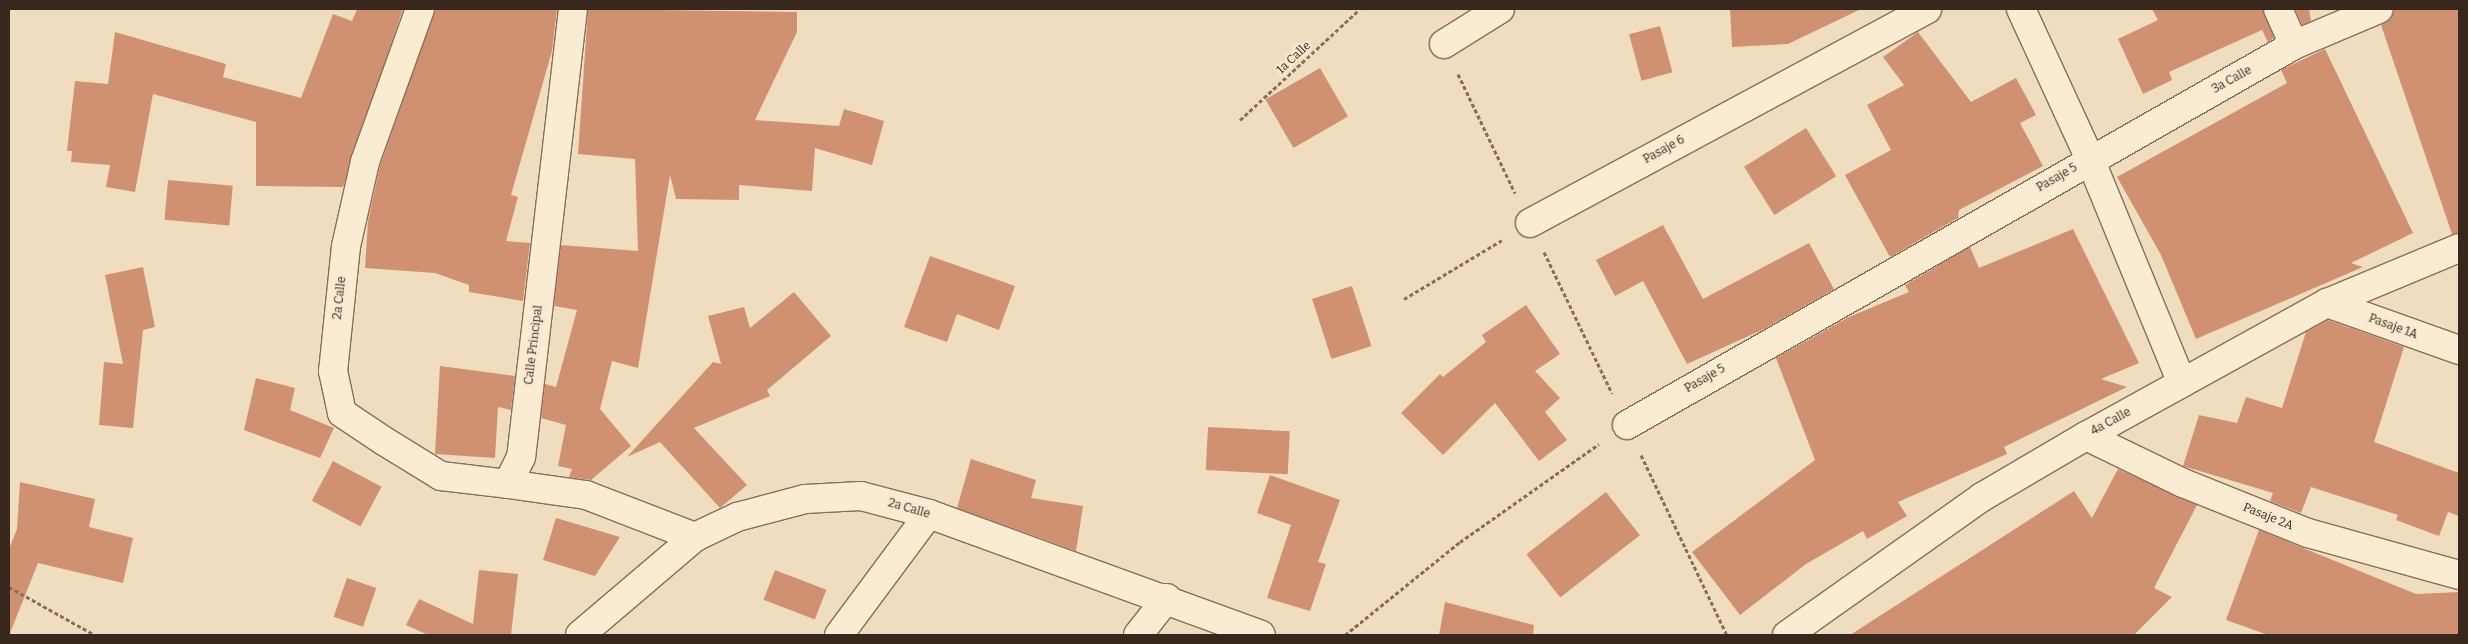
<!DOCTYPE html>
<html>
<head>
<meta charset="utf-8">
<style>
	body { margin:0 }
	#map { position:relative; width:2468px; height:644px; overflow:hidden; background:#f0ddbf; font-family:Bitter,serif }
	div>[style] { position:absolute }
	.building>* { inset:0; background:#d09173; transform-origin:0 0 }
	.path>* { height:3px; margin-top:-1.5px; transform-origin:0; background:repeating-linear-gradient(90deg,#896d57 0 4px,transparent 0 6.5px) }
	.roads { filter:drop-shadow(1px 0 #896d57) drop-shadow(-1px 0 #896d57) drop-shadow(0 1px #896d57) drop-shadow(0 -1px #896d57) }
	.minor>* { height:28px; margin:-14px; padding:0 14px; transform-origin:14px; border-radius:14px; background:#faebd3 }
	span { translate:-50% -50%; white-space:nowrap; text-align:center; line-height:1.15; -webkit-text-stroke:4px #f7e8cf; paint-order:stroke }
	.street-label { font-size:12px; color:#38271c }
	.frame { position:absolute; inset:0; border:10px solid #38271c; pointer-events:none }
</style>
</head>
<body>
<div id="map">
	<div class="building">
		<i style="clip-path:polygon(357px 9px,403px 9px,343px 187px,256px 186px,256px 122px,153px 94px,135px 192px,106px 187px,110px 165px,71px 162px,72px 151px,67px 151px,75px 81px,108px 84px,115px 32px,226px 64px,223px 77px,301px 98px,333px 14px,352px 21px)"></i>
		<i style="clip-path:polygon(435px 9px,557px 9px,552px 51px,511px 195px,518px 197px,506px 241px,530px 243px,523px 301px,469px 292px,469px 285px,435px 273px,365px 268px,368px 221px,380px 166px)"></i>
		<i style="clip-path:polygon(588px 9px,797px 12px,797px 32px,755px 120px,839px 126px,844px 109px,884px 121px,872px 165px,815px 148px,812px 191px,739px 185px,739px 200px,676px 199px,670px 175px,638px 368px,612px 361px,600px 409px,631px 446px,591px 480px,569px 477px,572px 469px,558px 466px,566px 425px,541px 418px,545px 384px,556px 387px,577px 310px,554px 306px,561px 245px,638px 251px,635px 159px,578px 154px)"></i>
		<i style="clip-path:polygon(1730px 9px,1861px 9px,1788px 44px,1732px 47px)"></i>
		<i style="clip-path:polygon(2152px 9px,2263px 9px,2274px 38px,2268px 42px,2262px 30px,2169px 72px,2172px 80px,2143px 94px,2118px 39px,2158px 20px)"></i>
		<i style="clip-path:polygon(2295px 9px,2309px 9px,2311px 21px,2302px 25px)"></i>
		<i style="clip-path:polygon(2394px 9px,2459px 9px,2459px 233px,2452px 234px,2381px 25px,2391px 19px)"></i>
		<i style="left:1660px;top:26px;width:48px;height:32px;rotate:75deg"></i>
		<i style="clip-path:polygon(1918px 32px,1971px 102px,2016px 78px,2036px 115px,2020px 123px,2043px 166px,1959px 210px,1958px 218px,1890px 257px,1845px 175px,1891px 150px,1867px 105px,1904px 85px,1883px 57px)"></i>
		<i style="clip-path:polygon(2325px 49px,2413px 233px,2351px 263px,2363px 267px,2196px 339px,2161px 255px,2117px 177px,2287px 83px,2281px 70px)"></i>
		<i style="left:1320px;top:68px;width:56px;height:63px;rotate:60deg"></i>
		<i style="left:1806px;top:128px;width:57px;height:73px;rotate:58deg"></i>
		<i style="left:168px;top:180px;width:65px;height:40px;rotate:5deg"></i>
		<i style="clip-path:polygon(1663px 225px,1703px 299px,1809px 243px,1834px 289px,1764px 329px,1687px 364px,1643px 281px,1615px 296px,1596px 260px)"></i>
		<i style="clip-path:polygon(2073px 229px,2139px 363px,2101px 379px,2127px 387px,2004px 447px,2007px 454px,1898px 502px,1907px 516px,1867px 539px,1863px 531px,1806px 564px,1740px 615px,1692px 552px,1815px 460px,1776px 358px,1849px 317px,1909px 292px,1905px 285px,1970px 247px,1979px 268px)"></i>
		<i style="clip-path:polygon(930px 256px,1015px 286px,999px 330px,957px 314px,947px 342px,904px 327px)"></i>
		<i style="clip-path:polygon(143px 267px,155px 327px,143px 330px,133px 428px,99px 425px,104px 362px,123px 364px,105px 275px)"></i>
		<i style="left:1352px;top:286px;width:63px;height:42px;rotate:72deg"></i>
		<i style="clip-path:polygon(794px 292px,831px 336px,767px 390px,770px 396px,694px 428px,747px 485px,720px 508px,660px 442px,627px 457px,713px 362px,721px 364px,708px 316px,744px 307px,750px 328px)"></i>
		<i style="clip-path:polygon(1526px 305px,1560px 354px,1535px 371px,1560px 398px,1545px 412px,1567px 440px,1539px 461px,1495px 403px,1443px 455px,1401px 413px,1440px 374px,1443px 377px,1486px 342px,1482px 335px)"></i>
		<i style="clip-path:polygon(2328px 320px,2404px 347px,2374px 442px,2459px 473px,2459px 516px,2448px 512px,2439px 536px,2396px 520px,2398px 515px,2311px 487px,2301px 513px,2270px 501px,2273px 493px,2183px 466px,2199px 415px,2237px 423px,2246px 397px,2282px 408px,2306px 332px)"></i>
		<i style="clip-path:polygon(440px 366px,515px 376px,511px 410px,498px 407px,495px 458px,435px 454px)"></i>
		<i style="clip-path:polygon(256px 378px,295px 388px,290px 410px,334px 428px,320px 458px,244px 430px)"></i>
		<i style="left:1208px;top:427px;width:82px;height:43px;rotate:3deg"></i>
		<i style="clip-path:polygon(971px 459px,1036px 480px,1031px 498px,1083px 506px,1076px 551px,957px 508px)"></i>
		<i style="left:333px;top:461px;width:55px;height:45px;rotate:28deg"></i>
		<i style="clip-path:polygon(2118px 469px,2197px 505px,2154px 588px,2172px 597px,2134px 635px,1850px 635px,2074px 491px,2092px 518px)"></i>
		<i style="clip-path:polygon(1270px 475px,1340px 500px,1318px 562px,1326px 564px,1310px 611px,1267px 598px,1291px 525px,1257px 513px)"></i>
		<i style="clip-path:polygon(20px 482px,95px 499px,89px 527px,133px 538px,123px 583px,38px 563px,10px 633px,9px 549px,17px 529px)"></i>
		<i style="left:1606px;top:492px;width:55px;height:101px;rotate:52deg"></i>
		<i style="clip-path:polygon(556px 518px,620px 537px,595px 576px,543px 560px)"></i>
		<i style="clip-path:polygon(2259px 530px,2416px 594px,2459px 592px,2459px 635px,2268px 635px,2226px 620px)"></i>
		<i style="clip-path:polygon(479px 570px,518px 574px,511px 635px,428px 635px,406px 625px,419px 599px,473px 624px)"></i>
		<i style="left:775px;top:570px;width:55px;height:32px;rotate:21deg"></i>
		<i style="left:347px;top:578px;width:31px;height:41px;rotate:19deg"></i>
		<i style="clip-path:polygon(1445px 602px,1534px 625px,1533px 635px,1439px 635px)"></i>
	</div>
	<div class="path">
		<i style="left:1458px;top:74px;width:132px;rotate:64.4deg"></i>
		<i style="left:1240px;top:120px;width:163px;rotate:-42.8deg"></i>
		<i style="left:1544px;top:252px;width:157px;rotate:64.3deg"></i>
		<i style="left:1404px;top:299px;width:114px;rotate:-31deg"></i>
		<i style="left:1641px;top:455px;width:199px;rotate:64.5deg"></i>
		<i style="left:9px;top:587px;width:98px;rotate:29.2deg"></i>
		<i style="left:1345px;top:635px;width:148px;rotate:-39deg"></i>
		<i style="left:1460px;top:542px;width:170px;rotate:-35.2deg"></i>
	</div>
	<div class="roads">
		<div class="minor">
			<i style="left:420px;top:9px;width:163px;rotate:109.8deg"></i>
			<i style="left:365px;top:162px;width:86px;rotate:102.7deg"></i>
			<i style="left:346px;top:246px;width:126px;rotate:95.9deg"></i>
			<i style="left:333px;top:371px;width:43px;rotate:77.9deg"></i>
			<i style="left:342px;top:413px;width:50px;rotate:33.7deg"></i>
			<i style="left:384px;top:441px;width:67px;rotate:31.6deg"></i>
			<i style="left:441px;top:476px;width:67px;rotate:6.8deg"></i>
			<i style="left:573px;top:9px;width:451px;rotate:96.6deg"></i>
			<i style="left:521px;top:457px;width:30px;rotate:116deg"></i>
			<i style="left:508px;top:484px;width:79px;rotate:8deg"></i>
			<i style="left:586px;top:495px;width:117px;rotate:21.1deg"></i>
			<i style="left:2021px;top:9px;width:165px;rotate:65.3deg"></i>
			<i style="left:2090px;top:159px;width:242px;rotate:67.7deg"></i>
			<i style="left:2278px;top:9px;width:39px;rotate:66deg"></i>
			<i style="left:1444px;top:44px;width:66px;rotate:-32deg"></i>
			<i style="left:1530px;top:223px;width:451px;rotate:-28.3deg"></i>
			<i style="left:2327px;top:303px;width:140px;rotate:19.6deg"></i>
			<i style="left:1627px;top:425px;width:768px;rotate:-29.67deg"></i>
			<i style="left:2294px;top:45px;width:92px;rotate:-23deg"></i>
			<i style="left:2086px;top:436px;width:108px;rotate:25.9deg"></i>
			<i style="left:2183px;top:483px;width:135px;rotate:21.8deg"></i>
			<i style="left:2308px;top:533px;width:157px;rotate:15.5deg"></i>
			<i style="left:580px;top:635px;width:151px;rotate:-40.4deg"></i>
			<i style="left:695px;top:537px;width:47px;rotate:-25.5deg"></i>
			<i style="left:737px;top:517px;width:70px;rotate:-14.8deg"></i>
			<i style="left:805px;top:499px;width:56px;rotate:-3.1deg"></i>
			<i style="left:861px;top:496px;width:70px;rotate:14.8deg"></i>
			<i style="left:929px;top:514px;width:353px;rotate:20deg"></i>
			<i style="left:839px;top:635px;width:151px;rotate:-53.4deg"></i>
			<i style="left:1138px;top:635px;width:47px;rotate:-51.9deg"></i>
			<i style="left:1787px;top:635px;width:239px;rotate:-35.3deg"></i>
			<i style="left:1982px;top:497px;width:121px;rotate:-30.4deg"></i>
			<i style="left:2086px;top:436px;width:275px;rotate:-28.9deg"></i>
			<i style="left:2327px;top:303px;width:143px;rotate:-22.6deg"></i>
		</div>
	</div>
	<div class="street-label">
		<span style="left:1294px;top:58px;rotate:-43deg">1a Calle</span>
		<span style="left:2232px;top:80px;rotate:-29deg">3a Calle</span>
		<span style="left:1664px;top:150px;rotate:-29deg">Pasaje 6</span>
		<span style="left:2057px;top:178px;rotate:-30deg">Pasaje 5</span>
		<span style="left:340px;top:298px;rotate:-84deg">2a Calle</span>
		<span style="left:2393px;top:327px;rotate:20deg">Pasaje 1A</span>
		<span style="left:534px;top:345px;rotate:-83deg">Calle Principal</span>
		<span style="left:1705px;top:379px;rotate:-30deg">Pasaje 5</span>
		<span style="left:2111px;top:422px;rotate:-29deg">4a Calle</span>
		<span style="left:909px;top:509px;rotate:16deg">2a Calle</span>
		<span style="left:2268px;top:517px;rotate:22deg">Pasaje 2A</span>
	</div>
	<div class="frame"></div>
</div>
</body>
</html>
